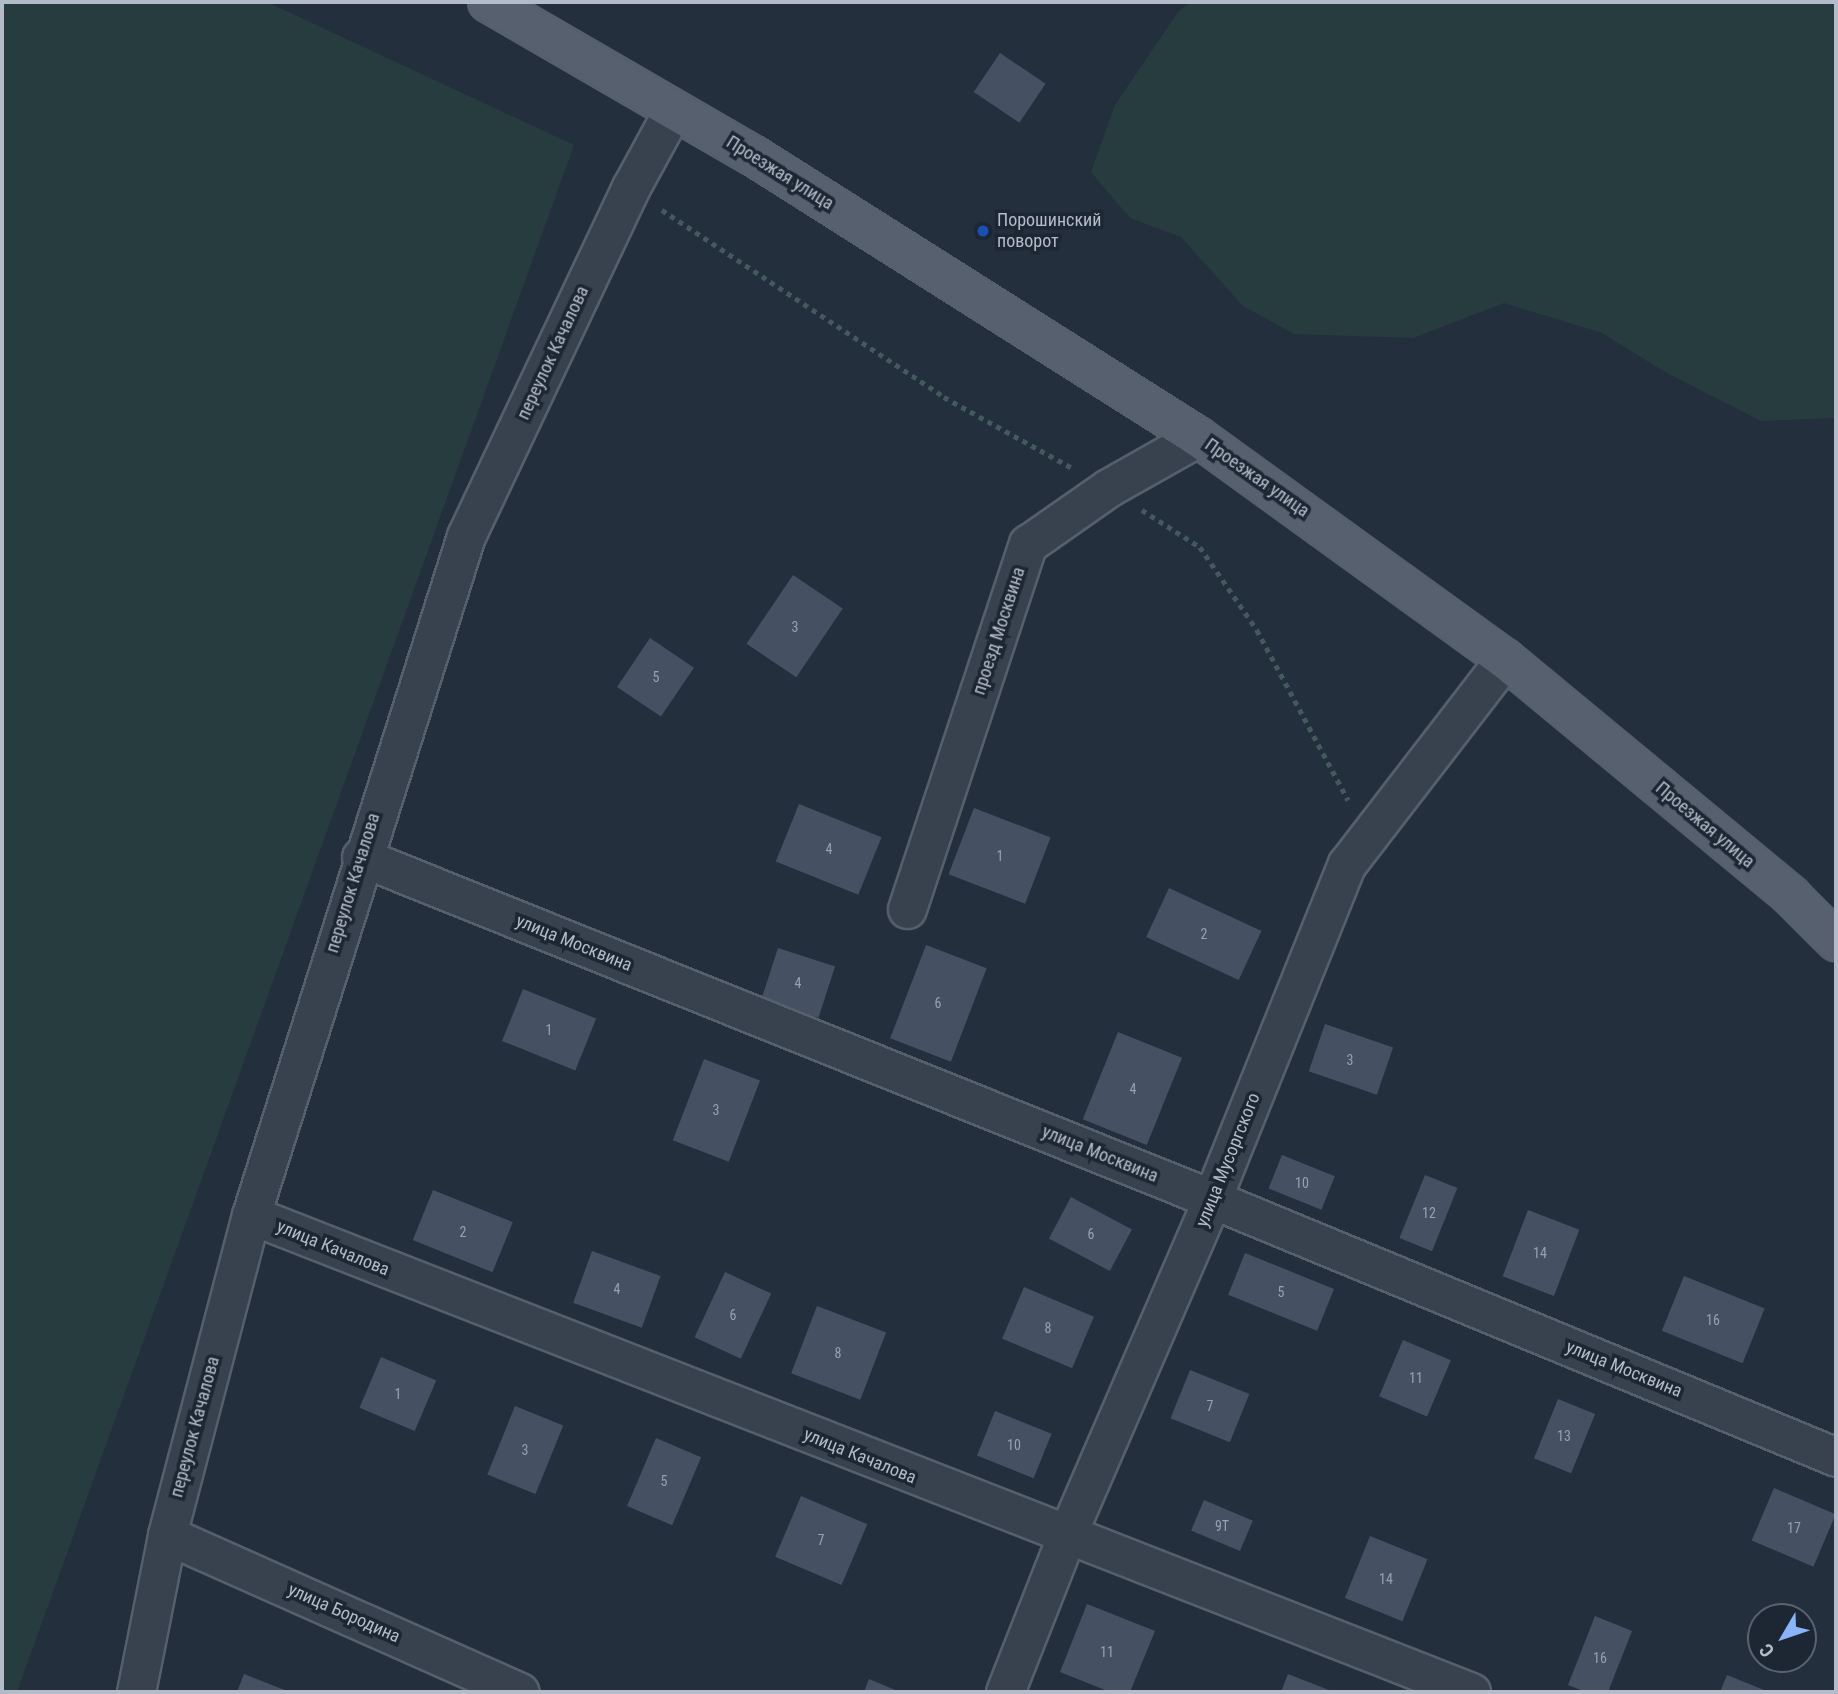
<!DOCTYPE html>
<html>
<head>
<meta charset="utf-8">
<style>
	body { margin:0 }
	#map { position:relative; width:1838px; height:1694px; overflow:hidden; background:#242f3e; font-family:"Roboto Condensed",sans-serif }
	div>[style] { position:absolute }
	.green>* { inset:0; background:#263c3f }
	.building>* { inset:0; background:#455162; transform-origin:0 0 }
	.path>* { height:4.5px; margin-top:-2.25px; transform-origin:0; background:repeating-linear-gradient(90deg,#44595c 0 5px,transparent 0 10px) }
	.roads { filter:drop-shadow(2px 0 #565f6c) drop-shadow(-2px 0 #565f6c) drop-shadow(0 2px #565f6c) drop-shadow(0 -2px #565f6c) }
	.minor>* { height:37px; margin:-18.5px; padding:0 18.5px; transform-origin:18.5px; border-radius:18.5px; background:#38414e }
	.primary>* { height:38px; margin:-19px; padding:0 19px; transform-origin:19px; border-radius:19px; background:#56606e }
	.dots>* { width:19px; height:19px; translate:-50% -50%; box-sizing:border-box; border:4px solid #1d2633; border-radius:50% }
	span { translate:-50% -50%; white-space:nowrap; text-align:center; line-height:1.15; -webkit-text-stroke:7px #1d2633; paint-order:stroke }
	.number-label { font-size:14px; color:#98a1af }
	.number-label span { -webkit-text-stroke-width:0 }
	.street-label { font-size:18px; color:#b4bcc9 }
	.poi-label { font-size:18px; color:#b4bcc9 }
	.left { translate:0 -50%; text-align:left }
	.frame { position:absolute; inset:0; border:4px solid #b4bcc9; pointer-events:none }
	.north { position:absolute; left:1747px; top:1603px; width:70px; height:70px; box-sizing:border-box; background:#1d2633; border:2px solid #59626f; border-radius:50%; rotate:231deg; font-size:19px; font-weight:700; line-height:28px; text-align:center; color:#b4bcc9 }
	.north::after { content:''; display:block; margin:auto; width:24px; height:32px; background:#8ab4f8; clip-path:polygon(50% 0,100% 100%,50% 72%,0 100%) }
</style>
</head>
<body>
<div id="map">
	<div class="green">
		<i style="clip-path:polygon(2px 2px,267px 2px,574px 145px,17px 1692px,2px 1692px)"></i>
		<i style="clip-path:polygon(1190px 2px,1836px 2px,1836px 418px,1761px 421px,1665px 372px,1602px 333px,1504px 303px,1413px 338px,1294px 334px,1243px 306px,1181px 237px,1130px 218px,1091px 172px,1115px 105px,1178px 12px)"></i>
	</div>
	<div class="building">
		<i style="left:1000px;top:53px;width:55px;height:47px;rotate:34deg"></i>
		<i style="left:793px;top:575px;width:60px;height:83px;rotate:34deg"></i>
		<i style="left:650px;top:638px;width:53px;height:59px;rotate:34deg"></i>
		<i style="left:799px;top:804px;width:89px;height:62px;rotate:22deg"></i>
		<i style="left:974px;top:808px;width:82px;height:71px;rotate:21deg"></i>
		<i style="left:1169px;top:888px;width:102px;height:54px;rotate:25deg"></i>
		<i style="left:926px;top:945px;width:65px;height:100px;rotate:21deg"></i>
		<i style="left:778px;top:948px;width:60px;height:54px;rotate:18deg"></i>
		<i style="left:523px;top:989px;width:79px;height:56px;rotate:22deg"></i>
		<i style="left:1325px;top:1024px;width:72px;height:50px;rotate:19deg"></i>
		<i style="left:1118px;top:1032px;width:69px;height:94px;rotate:22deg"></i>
		<i style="left:704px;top:1059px;width:60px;height:87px;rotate:21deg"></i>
		<i style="left:1282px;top:1155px;width:57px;height:36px;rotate:22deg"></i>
		<i style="left:1425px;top:1175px;width:35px;height:68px;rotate:22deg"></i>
		<i style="left:433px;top:1190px;width:86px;height:54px;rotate:22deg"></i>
		<i style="left:1071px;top:1197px;width:69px;height:47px;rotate:28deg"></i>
		<i style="left:1528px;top:1210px;width:55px;height:71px;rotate:21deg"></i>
		<i style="left:592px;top:1251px;width:73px;height:55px;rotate:20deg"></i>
		<i style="left:1245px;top:1253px;width:96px;height:45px;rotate:22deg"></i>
		<i style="left:725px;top:1272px;width:51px;height:72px;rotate:25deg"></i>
		<i style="left:1684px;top:1276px;width:87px;height:59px;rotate:22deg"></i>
		<i style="left:1024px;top:1287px;width:76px;height:56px;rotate:23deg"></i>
		<i style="left:817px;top:1306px;width:74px;height:72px;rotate:21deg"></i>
		<i style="left:1403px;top:1340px;width:52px;height:61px;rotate:23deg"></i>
		<i style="left:381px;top:1357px;width:60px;height:55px;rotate:23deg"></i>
		<i style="left:1190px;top:1370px;width:64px;height:52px;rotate:22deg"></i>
		<i style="left:1558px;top:1399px;width:40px;height:64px;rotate:22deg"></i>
		<i style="left:515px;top:1406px;width:52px;height:74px;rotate:22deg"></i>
		<i style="left:995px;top:1411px;width:61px;height:48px;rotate:22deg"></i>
		<i style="left:656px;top:1438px;width:49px;height:74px;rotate:23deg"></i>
		<i style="left:1774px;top:1488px;width:67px;height:57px;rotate:23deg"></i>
		<i style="left:801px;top:1496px;width:72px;height:66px;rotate:23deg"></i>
		<i style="left:1204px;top:1500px;width:53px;height:33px;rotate:23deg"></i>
		<i style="left:1370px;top:1536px;width:62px;height:67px;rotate:22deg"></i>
		<i style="clip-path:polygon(1087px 1604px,1155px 1631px,1130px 1692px,1110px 1692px,1060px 1672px)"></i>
		<i style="clip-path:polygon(1595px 1616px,1632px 1631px,1608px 1692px,1586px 1692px,1568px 1685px)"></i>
		<i style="clip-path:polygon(244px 1674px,290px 1692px,237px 1692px)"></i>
		<i style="clip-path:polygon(1288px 1674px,1334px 1692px,1281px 1692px)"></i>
		<i style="clip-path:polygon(1727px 1675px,1769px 1692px,1720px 1692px)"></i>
		<i style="clip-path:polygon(869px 1679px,900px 1692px,864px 1692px)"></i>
	</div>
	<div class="path">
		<i style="left:662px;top:210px;width:338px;rotate:33.5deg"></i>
		<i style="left:944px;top:397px;width:146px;rotate:29deg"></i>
		<i style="left:1142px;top:510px;width:69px;rotate:32.5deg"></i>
		<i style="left:1200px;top:547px;width:101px;rotate:55.5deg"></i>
		<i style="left:1257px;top:630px;width:193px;rotate:61.8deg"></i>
	</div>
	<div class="roads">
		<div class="minor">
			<i style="left:361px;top:857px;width:917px;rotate:21.89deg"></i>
			<i style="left:1212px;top:1199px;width:675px;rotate:22.46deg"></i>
			<i style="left:907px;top:909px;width:385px;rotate:-71.7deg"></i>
			<i style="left:1028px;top:544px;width:98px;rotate:-35deg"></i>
			<i style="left:1108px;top:488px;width:103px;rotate:-29.5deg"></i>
			<i style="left:251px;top:1215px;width:1310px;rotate:21.35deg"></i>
			<i style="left:167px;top:1535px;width:386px;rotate:24deg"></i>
			<i style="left:136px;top:1692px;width:160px;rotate:-78.8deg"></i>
			<i style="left:167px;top:1535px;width:331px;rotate:-75.3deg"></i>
			<i style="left:251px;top:1215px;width:712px;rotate:-72.43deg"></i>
			<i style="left:466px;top:536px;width:384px;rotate:-64.7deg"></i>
			<i style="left:630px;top:189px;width:90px;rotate:-61.4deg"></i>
			<i style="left:1005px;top:1692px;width:167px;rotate:-68.5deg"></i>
			<i style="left:1066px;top:1537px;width:368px;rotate:-66.6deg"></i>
			<i style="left:1212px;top:1199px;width:361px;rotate:-68.1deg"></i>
			<i style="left:1347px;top:864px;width:259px;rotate:-52.4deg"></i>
		</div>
		<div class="primary">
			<i style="left:488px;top:2px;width:307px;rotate:30.1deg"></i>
			<i style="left:754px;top:156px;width:525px;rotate:32.33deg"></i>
			<i style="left:1198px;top:437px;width:379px;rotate:35.9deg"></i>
			<i style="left:1505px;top:659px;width:371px;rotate:39.6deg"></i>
			<i style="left:1791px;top:896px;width:64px;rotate:45deg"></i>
		</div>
	</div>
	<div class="dots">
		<i style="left:983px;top:231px;background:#1a4fb4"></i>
	</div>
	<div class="number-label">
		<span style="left:795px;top:627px">3</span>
		<span style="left:656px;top:677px">5</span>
		<span style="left:829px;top:849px">4</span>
		<span style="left:1000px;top:856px">1</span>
		<span style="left:1204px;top:934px">2</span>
		<span style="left:798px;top:983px">4</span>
		<span style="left:938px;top:1003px">6</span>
		<span style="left:549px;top:1030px">1</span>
		<span style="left:1350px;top:1060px">3</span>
		<span style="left:1133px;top:1089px">4</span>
		<span style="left:716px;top:1110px">3</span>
		<span style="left:1302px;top:1183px">10</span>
		<span style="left:1429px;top:1213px">12</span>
		<span style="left:463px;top:1232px">2</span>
		<span style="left:1091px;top:1234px">6</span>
		<span style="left:1540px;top:1253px">14</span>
		<span style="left:617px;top:1289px">4</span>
		<span style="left:1281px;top:1292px">5</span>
		<span style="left:733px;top:1315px">6</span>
		<span style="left:1713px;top:1320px">16</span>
		<span style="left:1048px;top:1328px">8</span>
		<span style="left:838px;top:1353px">8</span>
		<span style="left:1416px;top:1378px">11</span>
		<span style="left:398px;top:1394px">1</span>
		<span style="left:1210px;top:1406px">7</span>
		<span style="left:1564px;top:1436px">13</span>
		<span style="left:1014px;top:1445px">10</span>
		<span style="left:525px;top:1450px">3</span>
		<span style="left:664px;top:1481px">5</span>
		<span style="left:1222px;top:1526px">9Т</span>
		<span style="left:1794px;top:1528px">17</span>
		<span style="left:821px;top:1540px">7</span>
		<span style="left:1386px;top:1579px">14</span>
		<span style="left:1107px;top:1652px">11</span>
		<span style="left:1600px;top:1658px">16</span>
	</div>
	<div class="street-label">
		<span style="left:780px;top:173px;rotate:32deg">Проезжая улица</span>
		<span style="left:553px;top:353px;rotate:-65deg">переулок Качалова</span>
		<span style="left:1257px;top:478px;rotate:35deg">Проезжая улица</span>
		<span style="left:999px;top:631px;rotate:-72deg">проезд Москвина</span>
		<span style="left:1705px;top:825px;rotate:40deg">Проезжая улица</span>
		<span style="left:353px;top:883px;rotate:-73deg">переулок Качалова</span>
		<span style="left:574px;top:943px;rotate:22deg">улица Москвина</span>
		<span style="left:1100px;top:1154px;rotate:22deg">улица Москвина</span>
		<span style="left:1228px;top:1160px;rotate:-68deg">улица Мусоргского</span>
		<span style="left:333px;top:1248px;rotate:22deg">улица Качалова</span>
		<span style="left:1624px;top:1369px;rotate:22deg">улица Москвина</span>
		<span style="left:195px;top:1427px;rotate:-75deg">переулок Качалова</span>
		<span style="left:860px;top:1456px;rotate:22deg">улица Качалова</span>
		<span style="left:344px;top:1613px;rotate:24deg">улица Бородина</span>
	</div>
	<div class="poi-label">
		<span class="left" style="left:997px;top:231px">Порошинский<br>поворот</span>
	</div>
	<div class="frame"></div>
	<div class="north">С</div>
</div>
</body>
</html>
